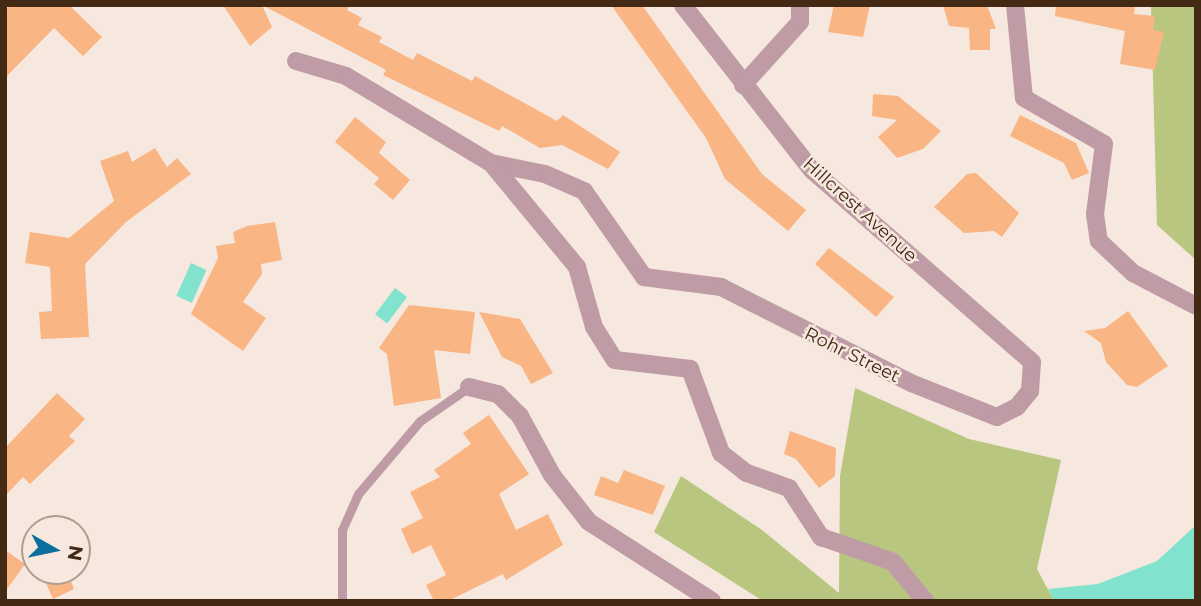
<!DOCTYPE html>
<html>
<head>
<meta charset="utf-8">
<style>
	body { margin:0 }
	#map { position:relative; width:1201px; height:606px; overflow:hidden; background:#f6e8de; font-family:Montserrat,sans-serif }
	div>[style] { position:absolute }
	.green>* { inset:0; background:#b9c67f }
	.water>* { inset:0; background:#81e3cd; transform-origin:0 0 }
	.building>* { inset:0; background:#f9b583 }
	.service>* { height:9px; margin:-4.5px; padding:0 4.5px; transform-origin:4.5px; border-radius:4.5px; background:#bf9ba6 }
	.minor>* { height:18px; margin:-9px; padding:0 9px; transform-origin:9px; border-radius:9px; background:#bf9ba6 }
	span { translate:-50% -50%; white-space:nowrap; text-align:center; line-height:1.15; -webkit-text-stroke:5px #f6e8de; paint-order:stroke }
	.street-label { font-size:18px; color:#442915 }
	.frame { position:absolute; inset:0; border:7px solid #442915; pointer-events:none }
	.north { position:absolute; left:21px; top:515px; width:70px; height:70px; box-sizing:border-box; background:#f6e8de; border:2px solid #af9c8e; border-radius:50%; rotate:99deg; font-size:19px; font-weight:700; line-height:28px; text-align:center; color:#442915 }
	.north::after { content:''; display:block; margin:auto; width:24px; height:32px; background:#0c6e9c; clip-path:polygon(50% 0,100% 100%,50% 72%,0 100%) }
</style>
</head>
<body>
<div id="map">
	<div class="green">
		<i style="clip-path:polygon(1151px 5px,1196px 5px,1196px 260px,1157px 225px)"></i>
		<i style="clip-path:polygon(855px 388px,969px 439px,1061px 460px,1037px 569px,1054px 601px,763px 601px,654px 532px,681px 476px,762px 530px,839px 593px,840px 476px)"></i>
	</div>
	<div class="water">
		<i style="left:191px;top:263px;width:17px;height:36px;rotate:24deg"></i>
		<i style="left:395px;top:288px;width:15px;height:33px;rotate:37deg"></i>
		<i style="clip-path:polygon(1196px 525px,1196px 601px,1054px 601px,1048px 589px,1098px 584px,1157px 561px)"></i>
	</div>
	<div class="building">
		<i style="clip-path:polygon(11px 5px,69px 5px,102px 37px,83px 56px,54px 28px,5px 78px,5px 11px)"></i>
		<i style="clip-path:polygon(223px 5px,262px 5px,272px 27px,250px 46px)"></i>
		<i style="clip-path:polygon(262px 5px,350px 5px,347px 10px,362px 18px,358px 25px,382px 37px,379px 42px,413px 60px,417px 53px,472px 81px,475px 76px,557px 121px,563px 115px,620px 152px,608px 169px,562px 145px,540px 148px,502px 126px,499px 131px,383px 75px,386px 70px)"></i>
		<i style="clip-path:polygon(611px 5px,642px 5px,762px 174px,806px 210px,788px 231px,725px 179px,706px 138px)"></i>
		<i style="clip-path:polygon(834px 5px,870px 5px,863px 37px,828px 32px)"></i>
		<i style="clip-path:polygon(943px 5px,987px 5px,996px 29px,990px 29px,990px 50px,970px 50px,969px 28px,949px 26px)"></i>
		<i style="clip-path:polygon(1056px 5px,1135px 5px,1134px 14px,1155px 16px,1153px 30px,1164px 32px,1155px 70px,1120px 64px,1125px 31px,1055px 16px)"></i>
		<i style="clip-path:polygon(873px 94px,898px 96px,941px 131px,923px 149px,897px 158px,878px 137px,897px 120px,872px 116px)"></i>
		<i style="clip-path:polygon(1020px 115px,1076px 143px,1089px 173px,1072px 180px,1064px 163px,1010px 136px)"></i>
		<i style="clip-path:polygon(355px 117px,386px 142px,379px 153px,410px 180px,393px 200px,374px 184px,379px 178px,335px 142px)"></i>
		<i style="clip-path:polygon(155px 148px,167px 167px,177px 158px,191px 174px,126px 222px,85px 264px,89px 337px,41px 339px,39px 312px,52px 311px,50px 267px,25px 263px,30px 232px,69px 238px,114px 201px,100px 161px,128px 151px,132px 162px)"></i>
		<i style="clip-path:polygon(976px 173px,1019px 213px,1002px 237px,994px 231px,964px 233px,934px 207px,967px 174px)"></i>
		<i style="clip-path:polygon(275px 222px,282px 260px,261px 264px,262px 274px,243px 302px,266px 318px,243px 351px,191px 314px,218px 258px,216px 246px,235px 243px,233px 232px,247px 226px)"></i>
		<i style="clip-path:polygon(829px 248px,894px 297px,876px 317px,815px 264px)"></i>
		<i style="clip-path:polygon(409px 305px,475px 312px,470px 354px,434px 350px,441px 398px,394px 406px,387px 354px,379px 348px)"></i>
		<i style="clip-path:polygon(1128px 311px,1168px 366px,1137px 387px,1127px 385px,1106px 362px,1101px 343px,1084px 331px,1105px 328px)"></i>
		<i style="clip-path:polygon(479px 312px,520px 319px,553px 373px,531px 384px,521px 366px,502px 357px)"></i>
		<i style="clip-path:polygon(57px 393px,85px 419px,69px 436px,75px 441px,30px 484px,23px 477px,5px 496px,5px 448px)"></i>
		<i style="clip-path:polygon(489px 415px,529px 474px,499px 494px,516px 530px,548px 514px,563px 545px,506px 580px,503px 574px,448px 601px,434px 601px,426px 585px,446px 575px,431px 545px,412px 554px,401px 529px,423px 518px,410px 492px,440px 477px,434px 470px,471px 444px,463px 433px)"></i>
		<i style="clip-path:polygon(790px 431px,836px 448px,835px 476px,819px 488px,796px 459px,784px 454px)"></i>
		<i style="clip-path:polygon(624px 470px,665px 486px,653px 515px,594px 495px,601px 476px,618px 483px)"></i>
		<i style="clip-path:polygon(5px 550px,25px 564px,5px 592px)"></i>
		<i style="clip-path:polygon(67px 571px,74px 589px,53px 599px,43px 576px)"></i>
	</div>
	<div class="service">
		<i style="left:342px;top:601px;width:71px;rotate:-90deg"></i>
		<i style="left:342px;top:530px;width:39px;rotate:-66deg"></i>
		<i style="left:358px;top:494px;width:96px;rotate:-49.7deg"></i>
		<i style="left:420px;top:421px;width:60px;rotate:-34.8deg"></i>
	</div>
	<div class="minor">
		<i style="left:1015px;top:5px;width:93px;rotate:84.5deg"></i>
		<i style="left:1024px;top:98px;width:92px;rotate:29.9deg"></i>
		<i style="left:1104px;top:144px;width:71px;rotate:97.3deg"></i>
		<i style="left:1095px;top:214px;width:27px;rotate:82deg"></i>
		<i style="left:1099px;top:241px;width:47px;rotate:43.3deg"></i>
		<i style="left:1133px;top:273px;width:71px;rotate:27.6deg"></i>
		<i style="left:296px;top:61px;width:52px;rotate:16.7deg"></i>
		<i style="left:346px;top:76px;width:169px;rotate:31deg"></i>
		<i style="left:491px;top:163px;width:55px;rotate:11.5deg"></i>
		<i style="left:545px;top:174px;width:43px;rotate:23.6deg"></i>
		<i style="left:584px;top:191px;width:105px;rotate:55.1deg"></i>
		<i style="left:644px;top:277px;width:78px;rotate:7.4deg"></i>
		<i style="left:721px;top:287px;width:213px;rotate:26.8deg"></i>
		<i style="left:911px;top:383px;width:92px;rotate:21.6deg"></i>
		<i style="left:997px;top:417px;width:22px;rotate:-27deg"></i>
		<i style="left:1017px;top:407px;width:21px;rotate:-51deg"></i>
		<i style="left:1030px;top:391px;width:29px;rotate:-86deg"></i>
		<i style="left:1032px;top:362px;width:293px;rotate:-138.9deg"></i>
		<i style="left:811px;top:169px;width:208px;rotate:-128deg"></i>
		<i style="left:743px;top:85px;width:85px;rotate:-47.9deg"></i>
		<i style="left:800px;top:22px;width:17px;rotate:-90deg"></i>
		<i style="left:491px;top:163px;width:135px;rotate:50.4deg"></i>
		<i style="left:577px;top:267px;width:62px;rotate:74.2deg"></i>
		<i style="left:594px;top:327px;width:39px;rotate:58deg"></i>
		<i style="left:615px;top:360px;width:76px;rotate:6.8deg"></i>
		<i style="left:690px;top:369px;width:90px;rotate:69.7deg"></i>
		<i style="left:721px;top:453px;width:33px;rotate:38deg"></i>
		<i style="left:747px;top:473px;width:45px;rotate:19.7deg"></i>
		<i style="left:789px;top:488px;width:59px;rotate:56.9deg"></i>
		<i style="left:821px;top:537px;width:76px;rotate:19.1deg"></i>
		<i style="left:893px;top:562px;width:50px;rotate:50.6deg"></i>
		<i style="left:469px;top:387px;width:30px;rotate:14deg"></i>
		<i style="left:498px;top:394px;width:31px;rotate:45deg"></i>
		<i style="left:520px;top:416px;width:67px;rotate:61.5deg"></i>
		<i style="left:552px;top:475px;width:60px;rotate:51.8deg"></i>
		<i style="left:589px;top:522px;width:146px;rotate:32.7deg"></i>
	</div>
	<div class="street-label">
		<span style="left:860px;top:210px;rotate:42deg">Hillcrest Avenue</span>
		<span style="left:852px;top:355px;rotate:26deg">Rohr Street</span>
	</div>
	<div class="frame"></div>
	<div class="north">N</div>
</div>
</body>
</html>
